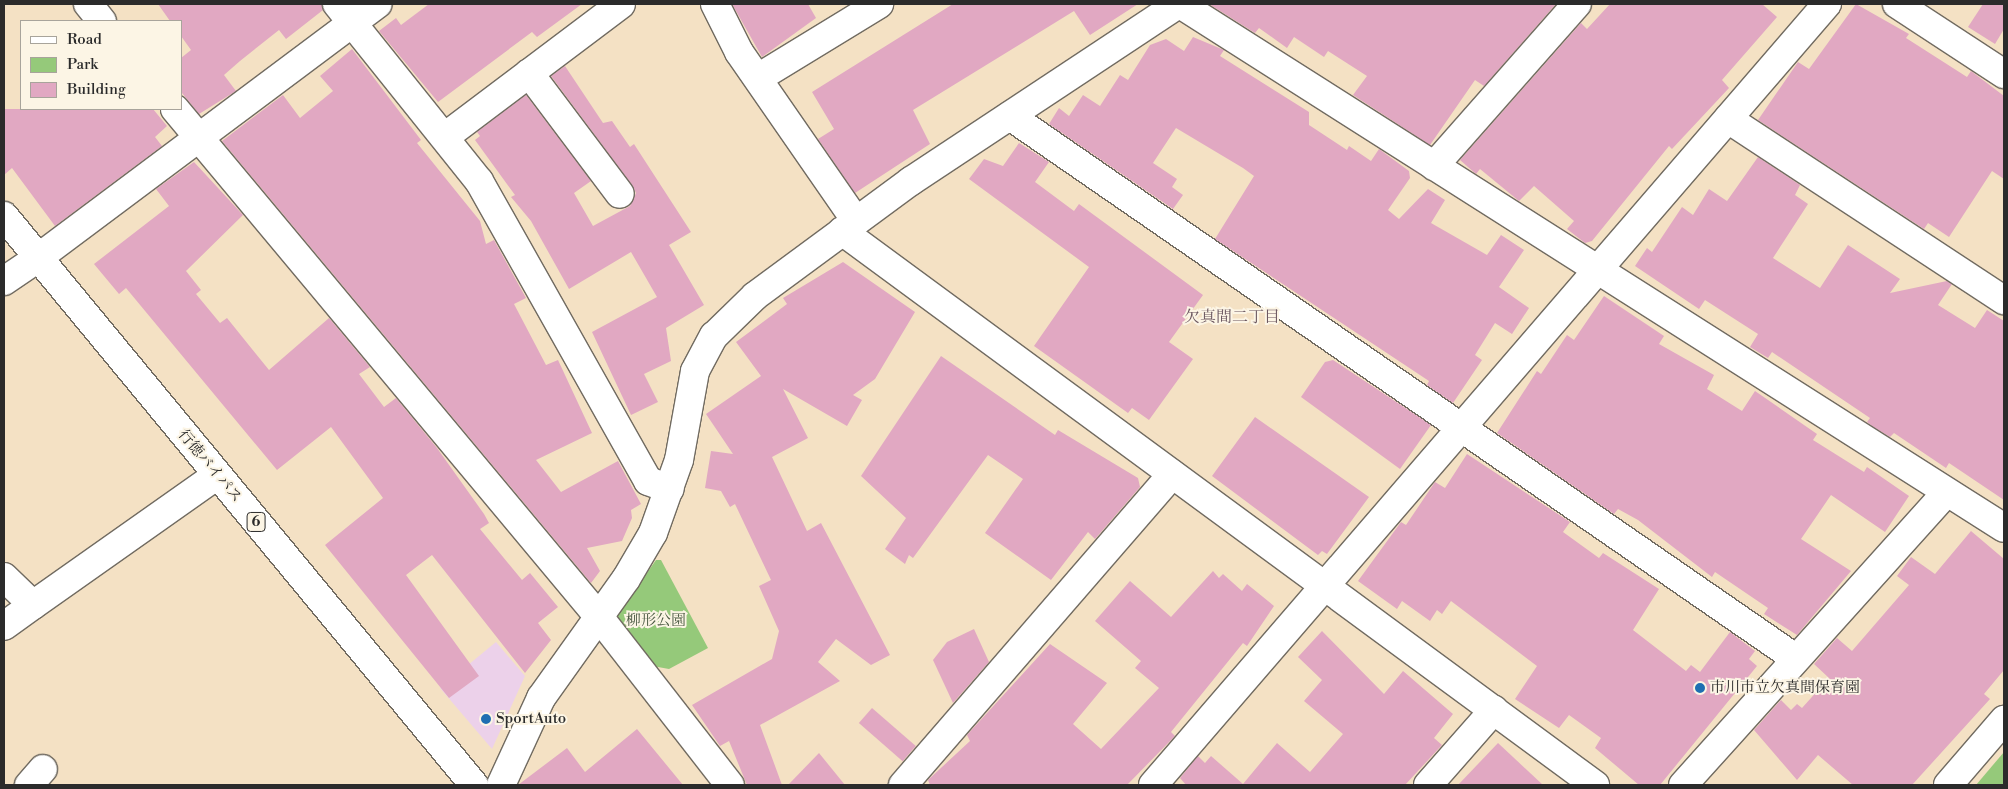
<!DOCTYPE html>
<html>
<head>
<meta charset="utf-8">
<style>
	body { margin:0 }
	#map { position:relative; width:2008px; height:789px; overflow:hidden; background:#f4e1c4; font-family:"Libre Bodoni","Noto Serif JP",serif }
	div>[style] { position:absolute }
	.built>* { inset:0; background:#ecd1ea }
	.green>* { inset:0; background:#95c97a }
	.building>* { inset:0; background:#e1a8c2; transform-origin:0 0 }
	.roads { filter:drop-shadow(1px 0 #716b61) drop-shadow(-1px 0 #716b61) drop-shadow(0 1px #716b61) drop-shadow(0 -1px #716b61) }
	.minor>* { height:28px; margin:-14px; padding:0 14px; transform-origin:14px; border-radius:14px; background:#fff }
	.tertiary>* { height:28px; margin:-14px; padding:0 14px; transform-origin:14px; border-radius:14px; background:#fff }
	.primary>* { height:28px; margin:-14px; padding:0 14px; transform-origin:14px; border-radius:14px; background:#fff }
	.dots>* { width:14px; height:14px; translate:-50% -50%; box-sizing:border-box; border:2px solid #fcf5e5; border-radius:50% }
	span { translate:-50% -50%; white-space:nowrap; text-align:center; line-height:1.15; -webkit-text-stroke:4px #fcf5e5; paint-order:stroke }
	.shield-label span { padding:1px 4px; background:#fcf5e5; border:1px solid; border-radius:4px; -webkit-text-stroke-width:0 }
	.shield-label { font-size:14px; color:#2b2b2b; font-weight:700 }
	.street-label { font-size:15px; color:#2b2b2b }
	.park-label { font-size:15px; color:#4b5a43 }
	.poi-label { font-size:15px; color:#2b2b2b }
	.left { translate:0 -50%; text-align:left }
	.neighbourhood-label { font-size:16px; color:#6b5760 }
	.frame { position:absolute; inset:0; border:5px solid #2b2b2b; pointer-events:none }
	.legend { position:absolute; left:20px; top:20px; width:162px; height:90px; box-sizing:border-box; background:#fcf5e5; border:1px solid #a8a49b; margin:0; padding:6px 9px; list-style:none; font-size:15px; color:#2b2b2b }
	.legend li { display:flex; align-items:center; gap:10px; height:25px }
	.legend b { width:25px; border:1px solid #a8a49b }
</style>
</head>
<body>
<div id="map">
	<div class="built">
		<i style="clip-path:polygon(496px 642px,525px 676px,492px 749px,440px 688px)"></i>
	</div>
	<div class="green">
		<i style="clip-path:polygon(656px 560px,661px 560px,708px 648px,669px 669px,647px 665px,617px 625px,617px 615px)"></i>
		<i style="clip-path:polygon(2004px 752px,2004px 785px,1976px 785px)"></i>
	</div>
	<div class="building">
		<i style="clip-path:polygon(158px 4px,322px 4px,323px 10px,286px 39px,279px 30px,240px 61px,224px 75px,236px 91px,199px 114px,182px 93px,181px 58px,191px 50px,181px 36px,181px 21px,170px 21px)"></i>
		<i style="clip-path:polygon(429px 4px,582px 4px,537px 37px,532px 32px,438px 102px,379px 31px,396px 18px,401px 25px)"></i>
		<i style="clip-path:polygon(732px 4px,808px 4px,816px 18px,762px 57px)"></i>
		<i style="clip-path:polygon(953px 4px,1138px 4px,1090px 35px,1074px 11px,913px 110px,930px 144px,855px 193px,818px 139px,834px 129px,812px 92px)"></i>
		<i style="clip-path:polygon(1209px 4px,1556px 4px,1484px 86px,1475px 80px,1430px 145px,1353px 95px,1367px 76px,1328px 51px,1324px 57px,1294px 37px,1287px 48px,1259px 28px,1255px 33px)"></i>
		<i style="clip-path:polygon(1610px 4px,1762px 4px,1777px 17px,1722px 80px,1729px 88px,1672px 149px,1669px 146px,1592px 241px,1585px 243px,1567px 229px,1574px 221px,1534px 186px,1519px 201px,1480px 169px,1476px 174px,1460px 160px,1581px 23px,1587px 29px)"></i>
		<i style="clip-path:polygon(1856px 4px,1909px 34px,1906px 38px,1967px 77px,1971px 71px,2004px 96px,2004px 179px,1992px 171px,1949px 237px,1928px 223px,1924px 229px,1758px 120px,1798px 62px,1809px 69px)"></i>
		<i style="clip-path:polygon(1983px 4px,2004px 4px,2004px 29px,1995px 44px,1968px 27px)"></i>
		<i style="clip-path:polygon(1193px 37px,1224px 50px,1220px 56px,1309px 112px,1309px 125px,1347px 150px,1349px 146px,1371px 161px,1379px 149px,1409px 171px,1410px 178px,1388px 210px,1399px 219px,1428px 189px,1445px 200px,1431px 223px,1487px 255px,1501px 235px,1524px 250px,1499px 287px,1529px 308px,1512px 334px,1495px 323px,1475px 355px,1482px 360px,1453px 403px,1427px 385px,1429px 381px,1215px 239px,1254px 176px,1243px 168px,1176px 128px,1153px 163px,1177px 179px,1172px 187px,1183px 195px,1173px 209px,1049px 124px,1059px 108px,1069px 116px,1083px 95px,1100px 106px,1120px 75px,1128px 80px,1150px 45px,1166px 39px,1184px 51px)"></i>
		<i style="clip-path:polygon(352px 49px,421px 140px,417px 143px,480px 221px,486px 244px,494px 240px,526px 298px,514px 304px,546px 365px,558px 360px,592px 433px,536px 460px,561px 492px,618px 461px,641px 504px,631px 510px,632px 518px,622px 541px,587px 548px,600px 571px,591px 583px,222px 141px,283px 95px,300px 118px,333px 91px,320px 76px)"></i>
		<i style="clip-path:polygon(565px 66px,603px 123px,612px 121px,630px 147px,634px 144px,691px 232px,669px 245px,704px 305px,666px 328px,671px 361px,644px 374px,658px 402px,631px 415px,592px 332px,657px 297px,631px 252px,569px 289px,531px 221px,511px 197px,515px 195px,475px 140px,480px 136px,477px 132px,526px 95px,591px 181px,574px 193px,593px 226px,630px 206px,636px 193px,632px 185px,551px 76px)"></i>
		<i style="clip-path:polygon(4px 109px,153px 109px,167px 126px,155px 137px,162px 146px,55px 226px,12px 168px,4px 175px)"></i>
		<i style="clip-path:polygon(1019px 143px,1049px 162px,1035px 182px,1074px 211px,1079px 204px,1203px 295px,1169px 342px,1193px 359px,1149px 420px,1132px 408px,1128px 413px,1034px 346px,1089px 267px,969px 179px,984px 159px,1003px 166px)"></i>
		<i style="clip-path:polygon(1758px 157px,1800px 185px,1795px 195px,1808px 204px,1773px 258px,1820px 288px,1848px 245px,1900px 279px,1890px 293px,1947px 281px,1952px 284px,1938px 305px,1975px 328px,1987px 310px,2004px 321px,2004px 500px,1949px 463px,1946px 468px,1894px 433px,1890px 437px,1872px 426px,1867px 422px,1870px 418px,1772px 352px,1768px 358px,1750px 347px,1758px 334px,1705px 300px,1699px 309px,1635px 266px,1647px 248px,1652px 252px,1682px 207px,1693px 215px,1709px 189px,1727px 201px)"></i>
		<i style="clip-path:polygon(194px 162px,243px 215px,186px 271px,201px 290px,196px 294px,220px 323px,227px 318px,269px 370px,329px 318px,370px 367px,359px 374px,384px 407px,396px 398px,437px 448px,484px 514px,489px 523px,480px 529px,522px 580px,530px 573px,558px 607px,538px 623px,551px 640px,525px 673px,432px 555px,406px 575px,479px 676px,449px 698px,325px 545px,383px 498px,331px 427px,277px 470px,126px 288px,119px 294px,94px 264px,169px 206px,156px 189px)"></i>
		<i style="clip-path:polygon(843px 262px,915px 312px,875px 379px,853px 395px,862px 400px,847px 426px,783px 389px,808px 438px,772px 457px,807px 531px,821px 523px,890px 655px,871px 665px,836px 639px,818px 662px,840px 681px,760px 725px,782px 785px,747px 785px,729px 741px,720px 746px,692px 705px,772px 659px,779px 631px,759px 586px,771px 580px,735px 504px,730px 507px,721px 491px,705px 488px,711px 451px,733px 454px,706px 414px,761px 376px,736px 342px,787px 304px,783px 298px)"></i>
		<i style="clip-path:polygon(1604px 296px,1664px 336px,1659px 344px,1714px 375px,1707px 389px,1742px 411px,1755px 391px,1817px 434px,1813px 440px,1864px 472px,1867px 467px,1909px 496px,1885px 532px,1831px 495px,1801px 539px,1851px 571px,1797px 635px,1764px 614px,1768px 608px,1715px 572px,1712px 577px,1638px 520px,1618px 509px,1614px 514px,1497px 433px,1537px 371px,1541px 374px,1567px 335px,1574px 340px)"></i>
		<i style="clip-path:polygon(941px 356px,1055px 435px,1058px 430px,1138px 478px,1140px 487px,1095px 539px,1088px 532px,1051px 580px,985px 533px,1023px 479px,988px 455px,913px 558px,909px 555px,905px 564px,885px 549px,906px 518px,861px 476px)"></i>
		<i style="clip-path:polygon(1333px 360px,1431px 425px,1400px 469px,1301px 397px,1325px 362px)"></i>
		<i style="clip-path:polygon(1255px 417px,1369px 497px,1327px 554px,1322px 551px,1318px 555px,1212px 476px)"></i>
		<i style="clip-path:polygon(1467px 454px,1570px 522px,1563px 532px,1599px 558px,1603px 553px,1659px 589px,1633px 630px,1686px 671px,1691px 665px,1700px 672px,1730px 632px,1755px 651px,1749px 659px,1757px 666px,1660px 785px,1639px 785px,1595px 748px,1601px 738px,1569px 715px,1559px 728px,1515px 699px,1537px 666px,1451px 601px,1442px 614px,1437px 610px,1430px 621px,1402px 601px,1397px 609px,1358px 581px,1401px 522px,1406px 525px,1435px 482px,1445px 488px)"></i>
		<i style="clip-path:polygon(1971px 531px,2004px 559px,2004px 670px,1984px 694px,1990px 699px,1912px 785px,1853px 785px,1818px 755px,1797px 780px,1754px 730px,1781px 700px,1791px 710px,1797px 704px,1802px 708px,1829px 678px,1814px 664px,1837px 638px,1852px 651px,1909px 585px,1897px 576px,1911px 557px,1935px 574px)"></i>
		<i style="clip-path:polygon(1213px 571px,1219px 578px,1223px 574px,1242px 591px,1247px 584px,1274px 606px,1247px 646px,1243px 643px,1171px 732px,1175px 736px,1127px 785px,930px 785px,928px 780px,970px 741px,967px 735px,1050px 644px,1107px 683px,1073px 724px,1101px 749px,1159px 688px,1135px 668px,1141px 661px,1095px 621px,1130px 581px,1171px 617px)"></i>
		<i style="clip-path:polygon(974px 629px,989px 662px,953px 703px,933px 660px,947px 642px)"></i>
		<i style="clip-path:polygon(1322px 631px,1384px 694px,1403px 671px,1453px 714px,1434px 738px,1442px 745px,1405px 785px,1186px 785px,1180px 778px,1198px 756px,1205px 763px,1211px 756px,1243px 784px,1277px 743px,1310px 772px,1343px 734px,1304px 701px,1322px 680px,1298px 657px)"></i>
		<i style="left:872px;top:708px;width:58px;height:20px;rotate:41deg"></i>
		<i style="clip-path:polygon(637px 729px,683px 785px,518px 785px,567px 748px,585px 772px)"></i>
		<i style="clip-path:polygon(1498px 743px,1543px 785px,1458px 785px)"></i>
		<i style="clip-path:polygon(819px 753px,845px 785px,788px 785px)"></i>
	</div>
	<div class="roads">
		<div class="minor">
			<i style="left:88px;top:4px;width:22px;rotate:51deg"></i>
			<i style="left:337px;top:4px;width:227px;rotate:51.3deg"></i>
			<i style="left:479px;top:181px;width:344px;rotate:60.6deg"></i>
			<i style="left:648px;top:481px;width:23px;rotate:20deg"></i>
			<i style="left:715px;top:4px;width:54px;rotate:63.4deg"></i>
			<i style="left:739px;top:52px;width:206px;rotate:55.3deg"></i>
			<i style="left:1897px;top:4px;width:128px;rotate:33.2deg"></i>
			<i style="left:529px;top:73px;width:151px;rotate:53.1deg"></i>
			<i style="left:758px;top:78px;width:142px;rotate:-31.4deg"></i>
			<i style="left:175px;top:109px;width:662px;rotate:50.15deg"></i>
			<i style="left:599px;top:617px;width:213px;rotate:52.1deg"></i>
			<i style="left:1010px;top:116px;width:954px;rotate:34.62deg"></i>
			<i style="left:1728px;top:119px;width:330px;rotate:33.3deg"></i>
			<i style="left:446px;top:136px;width:219px;rotate:-37deg"></i>
			<i style="left:1434px;top:166px;width:216px;rotate:-48.6deg"></i>
			<i style="left:4px;top:281px;width:41px;rotate:-34.1deg"></i>
			<i style="left:4px;top:577px;width:40px;rotate:44deg"></i>
			<i style="left:33px;top:605px;width:225px;rotate:-35.2deg"></i>
			<i style="left:4px;top:626px;width:36px;rotate:-36deg"></i>
			<i style="left:29px;top:785px;width:21px;rotate:-49deg"></i>
			<i style="left:903px;top:785px;width:411px;rotate:-49.1deg"></i>
			<i style="left:1153px;top:785px;width:1032px;rotate:-49.21deg"></i>
			<i style="left:1428px;top:785px;width:100px;rotate:-48.7deg"></i>
			<i style="left:1683px;top:785px;width:394px;rotate:-48deg"></i>
		</div>
		<div class="tertiary">
			<i style="left:1180px;top:4px;width:976px;rotate:32.45deg"></i>
			<i style="left:842px;top:231px;width:935px;rotate:36.34deg"></i>
			<i style="left:38px;top:258px;width:424px;rotate:-36.8deg"></i>
			<i style="left:501px;top:785px;width:96px;rotate:-65.3deg"></i>
			<i style="left:541px;top:698px;width:146px;rotate:-54.5deg"></i>
			<i style="left:626px;top:579px;width:53px;rotate:-59.6deg"></i>
			<i style="left:653px;top:533px;width:77px;rotate:-70.4deg"></i>
			<i style="left:679px;top:460px;width:90px;rotate:-79.8deg"></i>
			<i style="left:695px;top:371px;width:40px;rotate:-62deg"></i>
			<i style="left:714px;top:336px;width:57px;rotate:-44.3deg"></i>
			<i style="left:755px;top:296px;width:194px;rotate:-36.4deg"></i>
			<i style="left:911px;top:181px;width:320px;rotate:-33.5deg"></i>
			<i style="left:1948px;top:785px;width:86px;rotate:-49.3deg"></i>
		</div>
		<div class="primary">
			<i style="left:4px;top:216px;width:738px;rotate:50.44deg"></i>
		</div>
	</div>
	<div class="dots">
		<i style="left:1700px;top:688px;background:#1f6fb2"></i>
		<i style="left:486px;top:719px;background:#1f6fb2"></i>
	</div>
	<div class="shield-label">
		<span style="left:256px;top:522px">6</span>
	</div>
	<div class="street-label">
		<span style="left:210px;top:466px;rotate:50deg">行徳バイパス</span>
	</div>
	<div class="park-label">
		<span style="left:656px;top:621px">柳形公園</span>
	</div>
	<div class="poi-label">
		<span class="left" style="left:1710px;top:688px">市川市立欠真間保育園</span>
		<span class="left" style="left:496px;top:719px">SportAuto</span>
	</div>
	<div class="neighbourhood-label">
		<span style="left:1232px;top:317px">欠真間二丁目</span>
	</div>
	<div class="frame"></div>
	<ul class="legend">
	<li><b style="height:6px;background:#fff"></b>Road</li>
	<li><b style="height:14px;background:#95c97a"></b>Park</li>
	<li><b style="height:14px;background:#e1a8c2"></b>Building</li>
	</ul>
</div>
</body>
</html>
